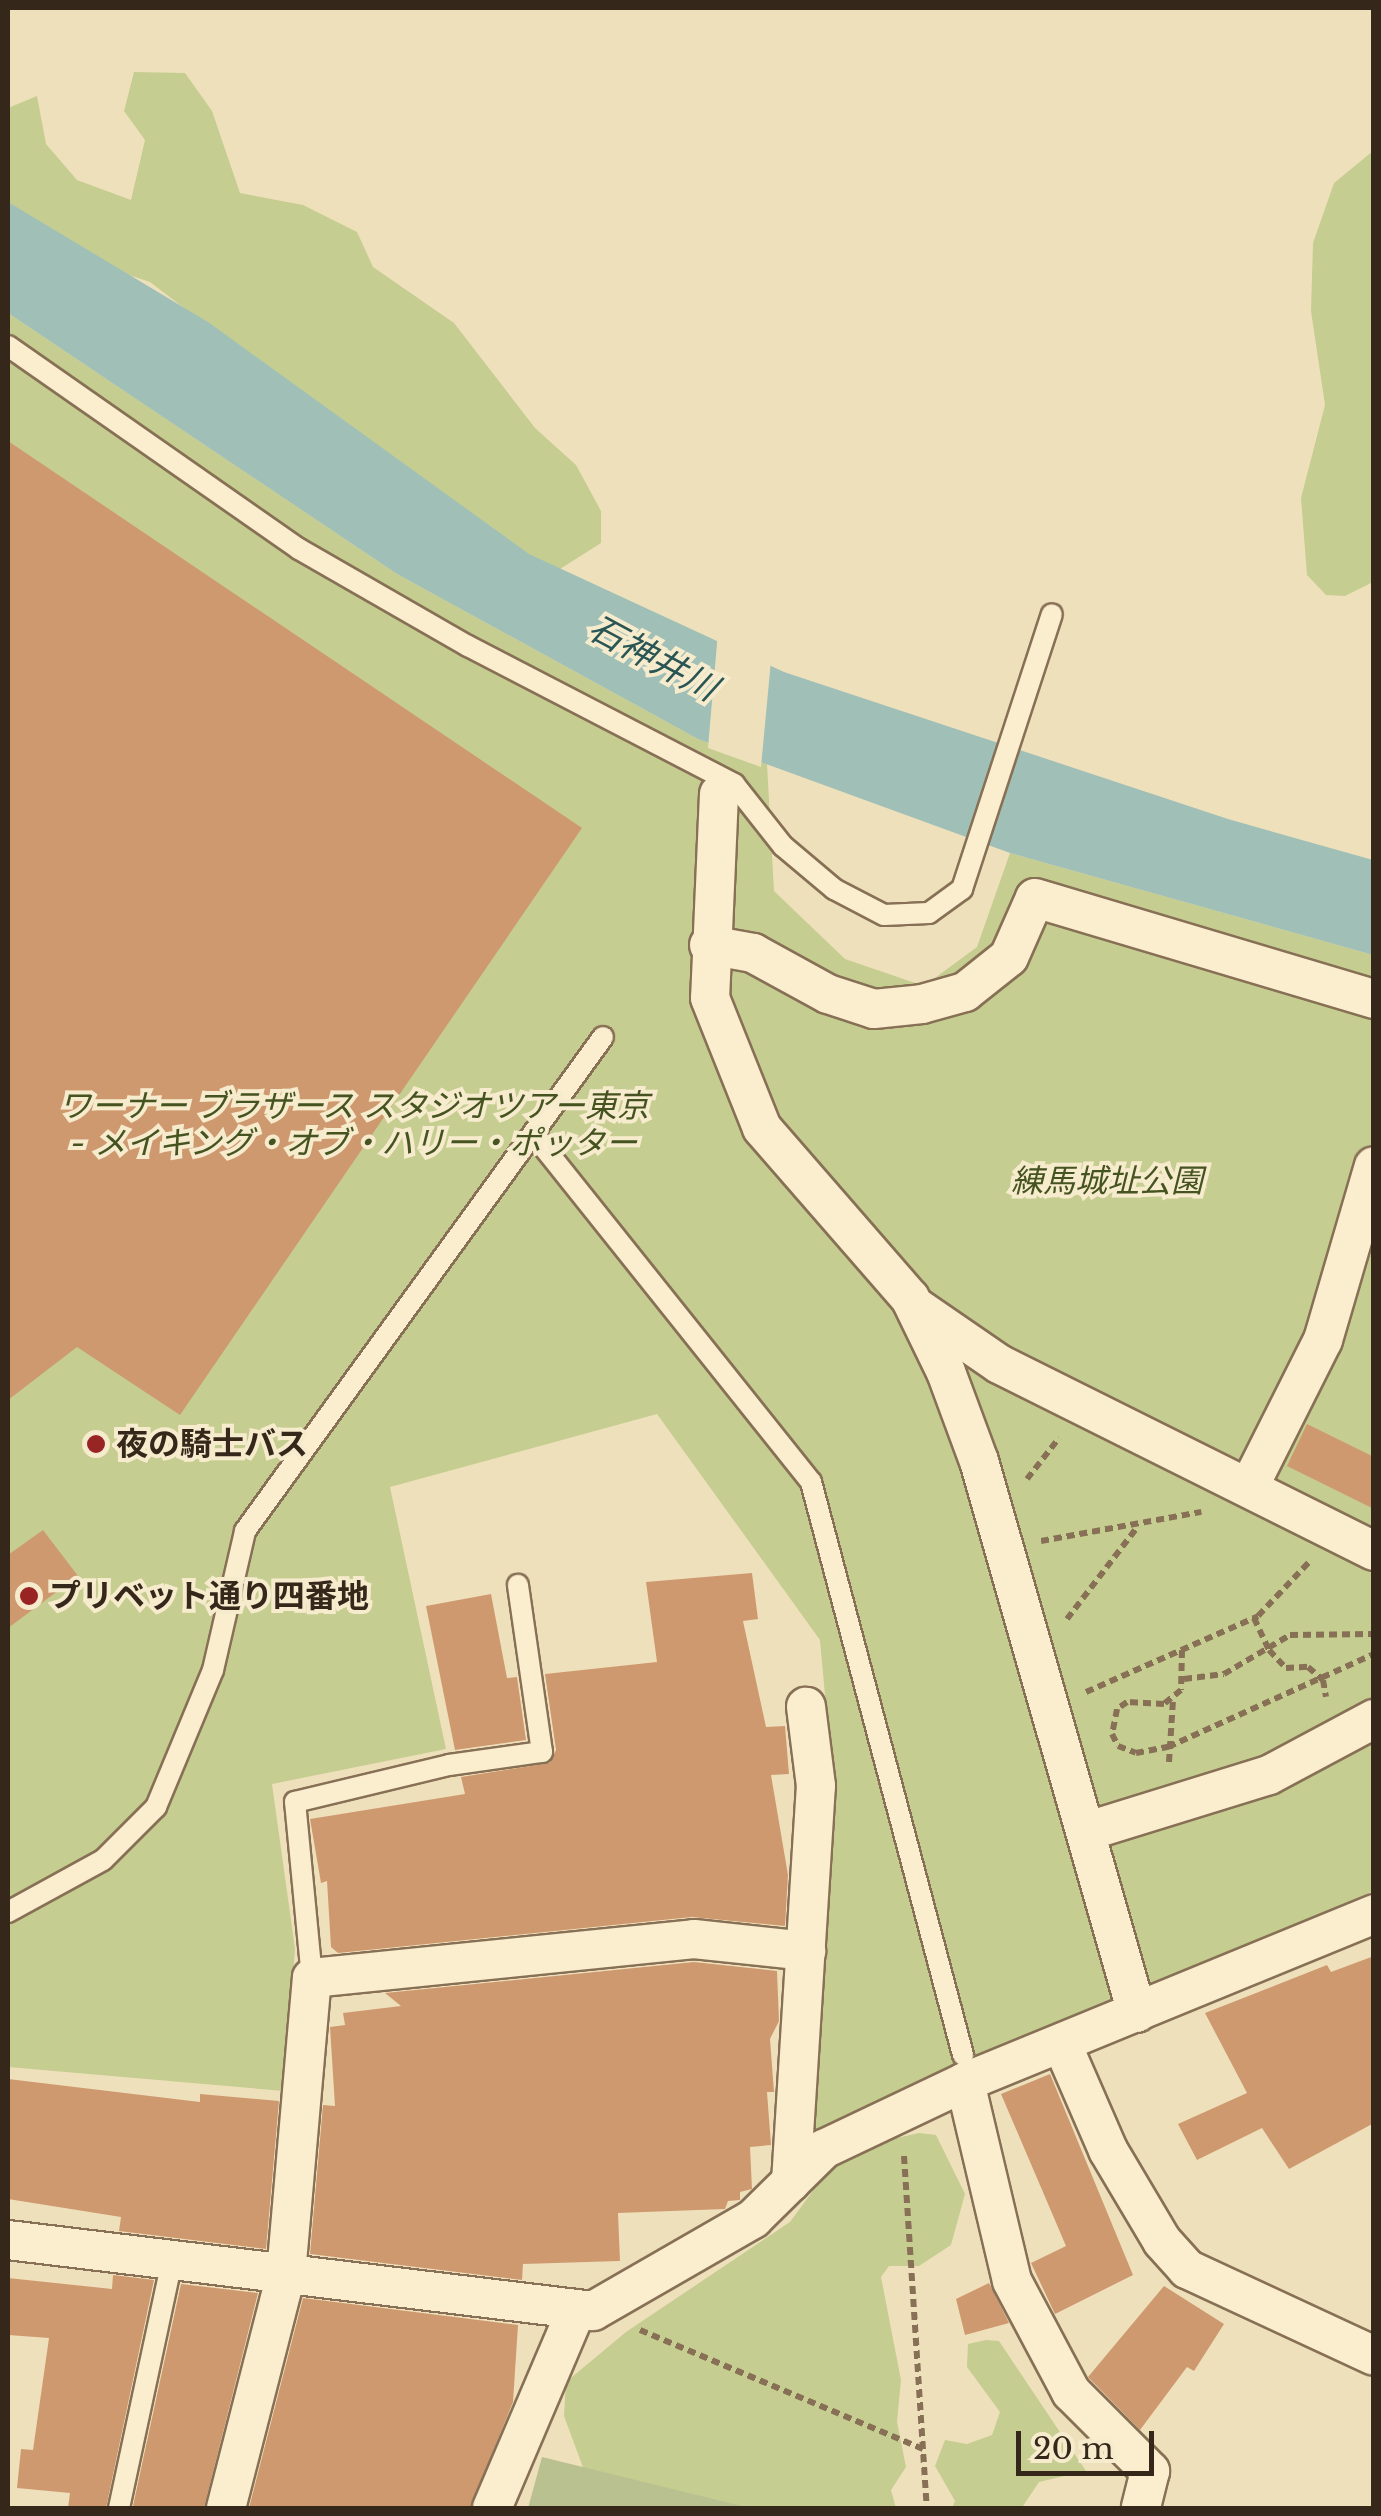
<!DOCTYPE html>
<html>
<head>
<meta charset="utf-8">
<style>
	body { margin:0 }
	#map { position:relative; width:1381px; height:2516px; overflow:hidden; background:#efe0bc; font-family:"Libre Baskerville","Noto Sans JP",serif }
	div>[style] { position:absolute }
	.green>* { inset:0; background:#c5cd90 }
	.cemetery>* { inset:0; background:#bac190 }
	.water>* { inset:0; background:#a0c0b7 }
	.pier>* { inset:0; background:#efe0bc }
	.building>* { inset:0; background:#cf9970 }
	.path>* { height:6px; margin-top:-3px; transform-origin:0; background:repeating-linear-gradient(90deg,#877055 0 8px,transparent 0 13px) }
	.roads { filter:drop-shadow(2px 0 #877055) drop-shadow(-2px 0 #877055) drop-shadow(0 2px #877055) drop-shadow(0 -2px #877055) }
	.lane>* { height:20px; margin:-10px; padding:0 10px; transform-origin:10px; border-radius:10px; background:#faeecf }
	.street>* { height:38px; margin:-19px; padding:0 19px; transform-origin:19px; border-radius:19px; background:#faeecf }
	.dots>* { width:28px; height:28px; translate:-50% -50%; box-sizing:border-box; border:5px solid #f6ebcc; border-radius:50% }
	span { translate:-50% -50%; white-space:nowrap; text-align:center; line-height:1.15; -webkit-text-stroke:8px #f6ebcc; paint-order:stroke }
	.park-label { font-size:32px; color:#455320; font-style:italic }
	.poi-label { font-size:32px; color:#35281b; font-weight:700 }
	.left { translate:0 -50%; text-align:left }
	.water-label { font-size:35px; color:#295654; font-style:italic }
	.frame { position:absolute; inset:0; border:10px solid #35281b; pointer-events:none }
	.scale { position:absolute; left:1016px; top:2431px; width:138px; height:45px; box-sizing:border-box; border:5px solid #35281b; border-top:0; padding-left:12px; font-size:30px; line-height:35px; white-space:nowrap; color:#35281b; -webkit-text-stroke:8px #f6ebcc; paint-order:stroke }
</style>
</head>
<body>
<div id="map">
	<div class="green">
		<i style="clip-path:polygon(134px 72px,185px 73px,212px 111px,240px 193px,303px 205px,357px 232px,373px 267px,454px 323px,535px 428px,576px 465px,601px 511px,601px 543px,541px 581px,150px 282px,108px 268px,8px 211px,8px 108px,37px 96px,46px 144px,77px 180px,131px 200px,145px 140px,124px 111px)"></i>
		<i style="clip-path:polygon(1373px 151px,1373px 582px,1345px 596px,1326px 595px,1307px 575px,1301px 498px,1325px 405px,1311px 311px,1313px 243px,1334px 183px)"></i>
		<i style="clip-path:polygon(8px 313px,397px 574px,698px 739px,767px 764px,774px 891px,845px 959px,924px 986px,977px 947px,1010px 853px,1373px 955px,1373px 1891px,814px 2134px,830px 1750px,820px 1640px,657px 1414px,390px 1487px,446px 1749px,272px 1784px,295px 1949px,284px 2091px,8px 2067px)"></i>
		<i style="clip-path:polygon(919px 2133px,936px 2135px,965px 2194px,951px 2245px,919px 2266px,889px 2266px,881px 2277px,901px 2380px,897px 2422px,906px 2467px,891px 2490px,896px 2508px,709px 2508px,588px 2481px,564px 2416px,566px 2382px,626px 2332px,790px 2222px,831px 2166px,871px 2144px)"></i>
		<i style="clip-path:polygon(986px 2340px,999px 2341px,1086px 2471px,1039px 2482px,1023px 2506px,952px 2508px,955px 2501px,935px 2466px,945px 2440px,967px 2444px,992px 2435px,1000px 2412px,967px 2367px,968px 2344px)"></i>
	</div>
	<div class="cemetery">
		<i style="clip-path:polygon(542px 2457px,750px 2508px,528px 2508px)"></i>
	</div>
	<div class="water">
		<i style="clip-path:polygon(8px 202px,208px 322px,529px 554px,784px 672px,1228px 819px,1373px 860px,1373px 955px,1010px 853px,698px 739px,397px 574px,8px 313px)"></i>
	</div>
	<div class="pier">
		<i style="clip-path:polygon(718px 632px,771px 660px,761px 767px,708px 748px)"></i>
	</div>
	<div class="building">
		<i style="clip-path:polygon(8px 441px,582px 828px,180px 1415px,77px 1347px,8px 1400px)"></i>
		<i style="clip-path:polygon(1307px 1424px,1374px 1457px,1374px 1509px,1287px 1466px)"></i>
		<i style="clip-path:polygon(43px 1530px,78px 1576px,8px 1628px,8px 1555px)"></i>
		<i style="clip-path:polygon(752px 1573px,758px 1619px,743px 1621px,766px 1727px,785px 1726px,789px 1774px,771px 1775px,788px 1875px,785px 1926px,692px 1917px,338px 1953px,331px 1947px,327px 1881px,321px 1883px,310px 1819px,465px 1794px,461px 1777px,550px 1763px,556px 1750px,545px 1674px,657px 1662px,646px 1582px)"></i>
		<i style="clip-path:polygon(491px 1594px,507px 1678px,517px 1677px,526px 1740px,455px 1750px,426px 1606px)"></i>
		<i style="clip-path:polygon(1374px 1956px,1374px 2123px,1289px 2169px,1262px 2128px,1197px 2160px,1178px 2124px,1247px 2093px,1205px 2013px,1327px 1965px,1331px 1972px)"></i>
		<i style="clip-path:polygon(694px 1962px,777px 1971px,779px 2021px,770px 2039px,774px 2092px,767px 2092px,771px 2145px,750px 2147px,752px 2189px,740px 2192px,740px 2200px,728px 2201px,725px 2209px,618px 2213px,620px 2261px,523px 2264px,522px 2280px,310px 2254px,323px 2105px,335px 2106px,330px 2027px,345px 2025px,343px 2013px,401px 2006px,385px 1993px)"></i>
		<i style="clip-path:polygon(1050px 2074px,1133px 2275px,1055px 2314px,1031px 2263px,1066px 2246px,1001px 2094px)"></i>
		<i style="clip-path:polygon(8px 2079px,200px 2102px,200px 2094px,279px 2101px,266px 2249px,119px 2231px,121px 2217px,8px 2199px)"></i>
		<i style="clip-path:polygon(113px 2275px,154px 2280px,106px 2508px,68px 2508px,70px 2493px,17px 2488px,21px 2449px,33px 2450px,49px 2338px,8px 2335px,8px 2278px,112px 2289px)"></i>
		<i style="clip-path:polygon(989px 2283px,1009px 2323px,965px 2335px,956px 2299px)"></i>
		<i style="clip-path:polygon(181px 2284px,258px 2293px,204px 2508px,133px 2506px)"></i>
		<i style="clip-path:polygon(1164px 2286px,1224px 2324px,1194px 2371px,1187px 2367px,1140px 2430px,1088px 2377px)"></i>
		<i style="clip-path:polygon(303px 2298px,518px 2325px,513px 2402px,470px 2508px,249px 2508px)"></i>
	</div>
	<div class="path">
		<i style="left:1027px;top:1479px;width:52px;rotate:-52deg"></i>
		<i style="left:1041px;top:1541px;width:163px;rotate:-10.3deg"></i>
		<i style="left:1254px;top:1618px;width:35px;rotate:65deg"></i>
		<i style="left:1269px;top:1650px;width:25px;rotate:47deg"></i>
		<i style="left:1286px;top:1668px;width:22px;rotate:-3deg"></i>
		<i style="left:1308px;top:1667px;width:20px;rotate:41deg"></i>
		<i style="left:1323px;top:1680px;width:17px;rotate:80deg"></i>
		<i style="left:1067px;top:1619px;width:117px;rotate:-52.6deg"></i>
		<i style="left:1182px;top:1650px;width:40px;rotate:91.4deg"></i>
		<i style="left:1181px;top:1690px;width:22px;rotate:141deg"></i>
		<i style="left:1164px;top:1704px;width:37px;rotate:-177deg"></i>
		<i style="left:1127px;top:1702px;width:12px;rotate:145deg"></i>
		<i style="left:1117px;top:1709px;width:25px;rotate:101deg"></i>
		<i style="left:1112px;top:1734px;width:13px;rotate:63deg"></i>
		<i style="left:1118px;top:1746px;width:19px;rotate:21deg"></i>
		<i style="left:1136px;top:1753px;width:33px;rotate:-11deg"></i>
		<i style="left:1168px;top:1747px;width:226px;rotate:-24.3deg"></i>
		<i style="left:1184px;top:1679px;width:40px;rotate:-7.1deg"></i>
		<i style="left:1224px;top:1674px;width:77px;rotate:-30.6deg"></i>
		<i style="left:1290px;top:1635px;width:84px;rotate:-0.7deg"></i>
		<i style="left:1086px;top:1692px;width:188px;rotate:-23.8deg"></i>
		<i style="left:1258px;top:1616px;width:74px;rotate:-46.6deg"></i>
		<i style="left:1169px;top:1762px;width:62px;rotate:-86.3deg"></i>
		<i style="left:904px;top:2156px;width:353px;rotate:86.3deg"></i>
		<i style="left:640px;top:2330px;width:307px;rotate:22.8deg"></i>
	</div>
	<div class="roads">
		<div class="lane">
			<i style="left:8px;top:346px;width:355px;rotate:34.9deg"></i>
			<i style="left:299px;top:549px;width:195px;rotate:29.9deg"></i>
			<i style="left:468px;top:646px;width:300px;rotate:27.4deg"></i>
			<i style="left:734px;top:784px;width:79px;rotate:51.7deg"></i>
			<i style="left:783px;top:846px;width:67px;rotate:40.1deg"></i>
			<i style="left:834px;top:889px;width:56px;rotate:27.5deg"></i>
			<i style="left:884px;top:915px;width:45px;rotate:-2.5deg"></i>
			<i style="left:929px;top:913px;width:41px;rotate:-36deg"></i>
			<i style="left:962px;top:889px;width:289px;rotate:-71.9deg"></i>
			<i style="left:534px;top:1135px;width:444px;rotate:51.4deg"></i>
			<i style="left:811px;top:1482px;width:593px;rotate:75.14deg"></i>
			<i style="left:8px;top:1912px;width:108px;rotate:-28.7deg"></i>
			<i style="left:103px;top:1860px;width:75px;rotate:-45deg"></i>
			<i style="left:156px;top:1807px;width:148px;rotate:-67.4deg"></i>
			<i style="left:213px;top:1670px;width:143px;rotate:-77deg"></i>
			<i style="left:245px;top:1531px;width:610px;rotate:-54.07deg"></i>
			<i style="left:312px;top:1978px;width:177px;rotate:-95.5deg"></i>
			<i style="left:295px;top:1802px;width:158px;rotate:-13.5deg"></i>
			<i style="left:449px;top:1765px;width:94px;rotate:-8deg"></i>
			<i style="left:542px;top:1752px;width:169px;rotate:-98.2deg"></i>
			<i style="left:119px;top:2508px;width:254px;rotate:-77.9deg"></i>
		</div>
		<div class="street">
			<i style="left:719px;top:794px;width:204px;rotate:92.5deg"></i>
			<i style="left:710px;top:998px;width:140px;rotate:68.2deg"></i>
			<i style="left:762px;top:1128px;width:225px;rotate:49deg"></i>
			<i style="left:910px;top:1298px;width:82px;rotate:64.1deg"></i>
			<i style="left:946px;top:1372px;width:95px;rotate:69.7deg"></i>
			<i style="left:979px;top:1461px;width:574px;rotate:74.03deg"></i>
			<i style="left:709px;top:945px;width:45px;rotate:10.3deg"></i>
			<i style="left:753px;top:953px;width:85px;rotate:28.7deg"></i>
			<i style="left:828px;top:994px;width:48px;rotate:18.1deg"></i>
			<i style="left:874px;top:1009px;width:48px;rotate:-5.9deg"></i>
			<i style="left:922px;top:1004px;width:45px;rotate:-15.6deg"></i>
			<i style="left:965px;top:992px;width:56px;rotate:-38.5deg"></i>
			<i style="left:1009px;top:957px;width:64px;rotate:-66.2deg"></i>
			<i style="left:1035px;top:898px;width:354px;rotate:16.6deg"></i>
			<i style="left:916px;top:1307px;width:101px;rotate:34.5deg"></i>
			<i style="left:999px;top:1364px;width:419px;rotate:26.5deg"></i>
			<i style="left:1250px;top:1485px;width:162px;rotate:-63.3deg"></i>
			<i style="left:1323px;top:1340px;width:181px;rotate:-73.7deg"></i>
			<i style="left:1088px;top:1831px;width:189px;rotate:-17.2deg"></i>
			<i style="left:1269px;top:1775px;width:119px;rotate:-28.1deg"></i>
			<i style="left:1062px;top:2044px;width:116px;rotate:66.5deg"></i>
			<i style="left:1108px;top:2150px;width:106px;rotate:59.3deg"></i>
			<i style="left:1162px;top:2241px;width:38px;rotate:48deg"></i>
			<i style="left:1187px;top:2269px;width:206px;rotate:24.9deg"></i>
			<i style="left:965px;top:2082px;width:204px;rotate:76.7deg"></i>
			<i style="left:1012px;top:2281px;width:126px;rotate:62deg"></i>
			<i style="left:1071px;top:2392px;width:112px;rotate:45deg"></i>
			<i style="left:1150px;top:2471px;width:38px;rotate:104deg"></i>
			<i style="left:791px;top:2182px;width:397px;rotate:-86.4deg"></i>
			<i style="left:816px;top:1786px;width:80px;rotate:-97.2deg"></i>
			<i style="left:8px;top:2240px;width:589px;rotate:6.92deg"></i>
			<i style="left:593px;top:2311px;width:185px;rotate:-29.9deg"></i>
			<i style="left:753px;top:2219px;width:100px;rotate:-44.6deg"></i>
			<i style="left:824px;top:2149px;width:156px;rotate:-25.4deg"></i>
			<i style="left:965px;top:2082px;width:442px;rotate:-22.3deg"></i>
			<i style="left:226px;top:2508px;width:242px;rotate:-75.6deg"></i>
			<i style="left:286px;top:2274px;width:297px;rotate:-85deg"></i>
			<i style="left:312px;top:1978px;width:384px;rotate:-5.8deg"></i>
			<i style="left:694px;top:1939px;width:113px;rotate:6.1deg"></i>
			<i style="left:492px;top:2508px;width:216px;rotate:-66.9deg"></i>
		</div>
	</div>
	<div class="dots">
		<i style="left:96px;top:1444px;background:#982423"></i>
		<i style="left:29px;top:1596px;background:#982423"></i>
	</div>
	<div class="park-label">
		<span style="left:354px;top:1125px">ワーナー ブラザース スタジオツアー東京<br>- メイキング・オブ・ハリー・ポッター</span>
		<span style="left:1107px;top:1181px">練馬城址公園</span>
	</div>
	<div class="poi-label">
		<span class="left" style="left:116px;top:1444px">夜の騎士バス</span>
		<span class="left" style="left:49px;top:1596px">プリベット通り四番地</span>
	</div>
	<div class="water-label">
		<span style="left:653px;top:658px;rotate:28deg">石神井川</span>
	</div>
	<div class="frame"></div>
	<div class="scale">20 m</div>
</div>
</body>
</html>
